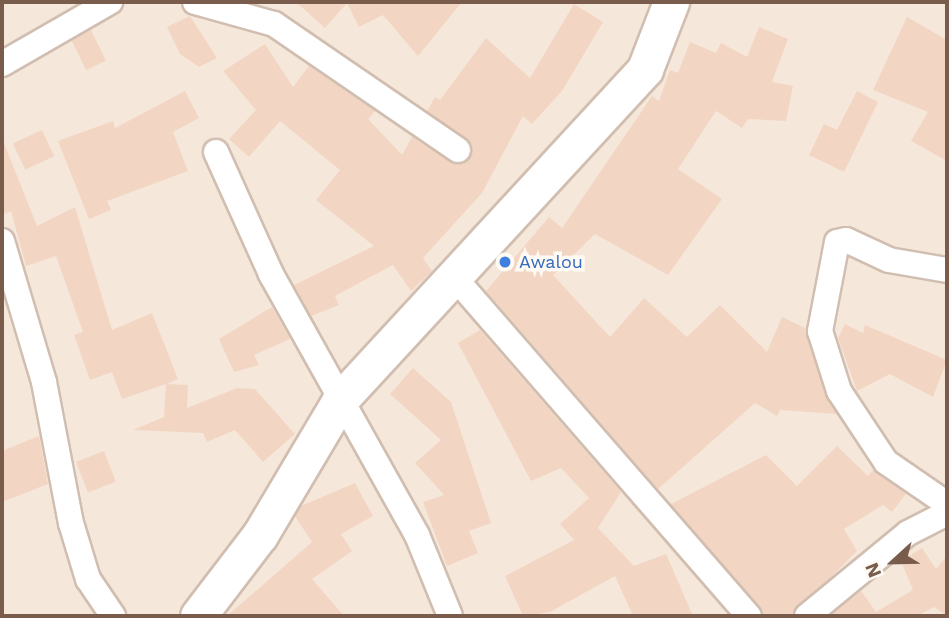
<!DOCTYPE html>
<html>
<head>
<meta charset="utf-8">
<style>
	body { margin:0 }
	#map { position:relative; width:949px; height:618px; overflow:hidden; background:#fdf6ec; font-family:"Work Sans",sans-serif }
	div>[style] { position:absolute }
	.residential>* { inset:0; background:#f5e8da; transform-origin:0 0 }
	.building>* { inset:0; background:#f3d5c3; transform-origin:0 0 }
	.roads { filter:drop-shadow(2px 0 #d1beb0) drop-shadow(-2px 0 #d1beb0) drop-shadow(0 2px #d1beb0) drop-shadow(0 -2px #d1beb0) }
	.street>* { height:24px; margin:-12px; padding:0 12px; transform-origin:12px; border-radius:12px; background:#fff }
	.secondary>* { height:35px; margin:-17.5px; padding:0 17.5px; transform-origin:17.5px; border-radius:17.5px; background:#fff }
	.dots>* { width:19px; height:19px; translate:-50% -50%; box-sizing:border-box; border:4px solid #fffaf3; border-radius:50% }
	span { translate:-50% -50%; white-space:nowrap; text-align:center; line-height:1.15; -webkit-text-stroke:7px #fffaf3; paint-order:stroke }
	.shop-label { font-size:18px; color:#366cbe }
	.left { translate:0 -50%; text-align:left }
	.frame { position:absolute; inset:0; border:4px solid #7a5c4d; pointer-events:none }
	.north { position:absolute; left:858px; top:527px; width:70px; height:70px; -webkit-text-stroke:5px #fffaf3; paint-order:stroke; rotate:248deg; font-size:19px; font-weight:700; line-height:28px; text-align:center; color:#7a5c4d }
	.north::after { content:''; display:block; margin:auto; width:24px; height:32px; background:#7a5c4d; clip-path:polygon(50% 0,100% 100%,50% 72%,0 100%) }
</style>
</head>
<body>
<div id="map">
	<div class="residential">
		<i style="left:2px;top:2px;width:945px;height:614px"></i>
	</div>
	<div class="building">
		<i style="clip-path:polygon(296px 2px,462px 2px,418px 56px,383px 15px,359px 27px,347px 3px,325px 28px)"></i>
		<i style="clip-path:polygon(574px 4px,603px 22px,562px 91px,532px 124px,523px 116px,482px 193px,423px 258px,432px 271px,411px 291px,393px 265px,335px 296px,339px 305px,311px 316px,294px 285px,374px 246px,316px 200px,340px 170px,280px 121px,249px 157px,229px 139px,256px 110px,223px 71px,265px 44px,293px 87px,309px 66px,375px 111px,368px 119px,402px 155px,412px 137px,450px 162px,464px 164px,472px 144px,427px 111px,435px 97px,440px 100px,486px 38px,530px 78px)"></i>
		<i style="clip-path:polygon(190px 16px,217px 58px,199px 67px,180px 54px,167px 27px)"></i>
		<i style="clip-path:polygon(907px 17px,947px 40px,947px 161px,911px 141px,928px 112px,873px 90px)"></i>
		<i style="clip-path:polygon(759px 27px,788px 39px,772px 82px,793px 86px,786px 121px,748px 119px,742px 128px,716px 111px,678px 169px,722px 199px,668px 275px,595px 234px,553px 275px,610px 337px,644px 298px,687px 337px,720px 305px,767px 352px,782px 317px,805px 328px,837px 414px,780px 410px,777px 416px,755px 403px,658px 489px,486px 291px,549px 217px,562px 228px,652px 96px,659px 101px,670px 70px,678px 73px,690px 42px,716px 53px,721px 43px,747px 57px)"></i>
		<i style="left:91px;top:30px;width:34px;height:22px;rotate:64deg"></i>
		<i style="clip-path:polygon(185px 91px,199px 118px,173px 132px,188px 171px,107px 201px,111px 210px,89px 219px,58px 141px,113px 121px,115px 128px)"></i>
		<i style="clip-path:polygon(857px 91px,878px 102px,844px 172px,809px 155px,824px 124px,837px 130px)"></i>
		<i style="left:42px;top:130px;width:29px;height:32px;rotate:65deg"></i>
		<i style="clip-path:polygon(2px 138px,37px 226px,75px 207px,112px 330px,152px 313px,178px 379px,167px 384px,188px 385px,187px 408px,237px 388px,255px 389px,295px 434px,263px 462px,235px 430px,207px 442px,203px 433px,133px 430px,164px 417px,166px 384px,122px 399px,112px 372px,90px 380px,74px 335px,83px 332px,56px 256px,26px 266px,11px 211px,2px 215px)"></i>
		<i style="clip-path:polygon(272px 307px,290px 339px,254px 355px,259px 365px,234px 372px,219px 339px)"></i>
		<i style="clip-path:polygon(845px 324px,863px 333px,865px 325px,947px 360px,933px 397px,890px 374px,857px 391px,838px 338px)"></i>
		<i style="clip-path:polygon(480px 330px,621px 492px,598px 528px,634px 566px,666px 554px,693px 616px,633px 616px,615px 576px,550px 612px,523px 616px,505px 576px,574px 540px,560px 524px,589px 498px,561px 468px,531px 481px,458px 343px)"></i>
		<i style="clip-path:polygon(413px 368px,451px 402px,491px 523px,469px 531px,478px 553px,447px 566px,423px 502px,444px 495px,415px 463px,441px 440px,390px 394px)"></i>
		<i style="clip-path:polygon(39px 436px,48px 484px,2px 502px,2px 451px)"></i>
		<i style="clip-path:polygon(837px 446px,868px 476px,873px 470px,906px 494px,892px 512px,883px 505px,844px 529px,857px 551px,792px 616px,763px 616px,671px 504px,766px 455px,797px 486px)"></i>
		<i style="left:104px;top:451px;width:33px;height:30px;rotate:69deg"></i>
		<i style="clip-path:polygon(355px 483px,373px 516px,341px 534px,352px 551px,312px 579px,344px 616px,227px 616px,312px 542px,295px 516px,301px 506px)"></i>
		<i style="clip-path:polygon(922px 548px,936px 569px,947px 556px,947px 616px,934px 607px,917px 616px,830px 616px,861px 591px,876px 612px,913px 590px,901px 561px)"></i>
	</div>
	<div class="roads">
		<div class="street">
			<i style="left:195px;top:2px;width:82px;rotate:15.6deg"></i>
			<i style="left:274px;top:24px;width:223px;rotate:34.4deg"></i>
			<i style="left:2px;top:64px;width:125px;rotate:-29.9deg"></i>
			<i style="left:216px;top:152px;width:134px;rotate:65.7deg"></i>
			<i style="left:271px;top:274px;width:299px;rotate:60.8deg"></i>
			<i style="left:417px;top:535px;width:87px;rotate:67.8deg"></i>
			<i style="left:2px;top:241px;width:147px;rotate:73.4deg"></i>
			<i style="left:44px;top:382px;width:144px;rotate:79.2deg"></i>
			<i style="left:71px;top:523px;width:59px;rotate:73.1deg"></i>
			<i style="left:88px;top:579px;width:45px;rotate:56deg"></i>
			<i style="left:947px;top:270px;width:59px;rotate:-170.2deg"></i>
			<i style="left:889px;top:260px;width:47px;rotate:-155.1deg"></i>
			<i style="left:846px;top:240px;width:9px;rotate:167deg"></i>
			<i style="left:837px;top:242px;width:91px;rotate:100.8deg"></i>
			<i style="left:820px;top:331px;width:63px;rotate:72.4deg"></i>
			<i style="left:839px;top:391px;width:85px;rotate:56.5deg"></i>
			<i style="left:886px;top:462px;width:74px;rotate:34.5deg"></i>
			<i style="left:455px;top:278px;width:448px;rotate:49deg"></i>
			<i style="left:807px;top:616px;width:131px;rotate:-39.4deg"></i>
			<i style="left:908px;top:533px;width:44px;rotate:-27.1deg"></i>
		</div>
		<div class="secondary">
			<i style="left:198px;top:616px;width:102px;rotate:-52.6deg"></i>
			<i style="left:260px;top:535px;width:157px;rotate:-59.3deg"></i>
			<i style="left:340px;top:400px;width:450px;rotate:-47.3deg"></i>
			<i style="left:645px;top:69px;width:72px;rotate:-68.8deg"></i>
		</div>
	</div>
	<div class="dots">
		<i style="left:505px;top:262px;background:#3f7fe0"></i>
	</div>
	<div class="shop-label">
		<span class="left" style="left:519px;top:262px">Awalou</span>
	</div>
	<div class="frame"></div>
	<div class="north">N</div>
</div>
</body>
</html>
